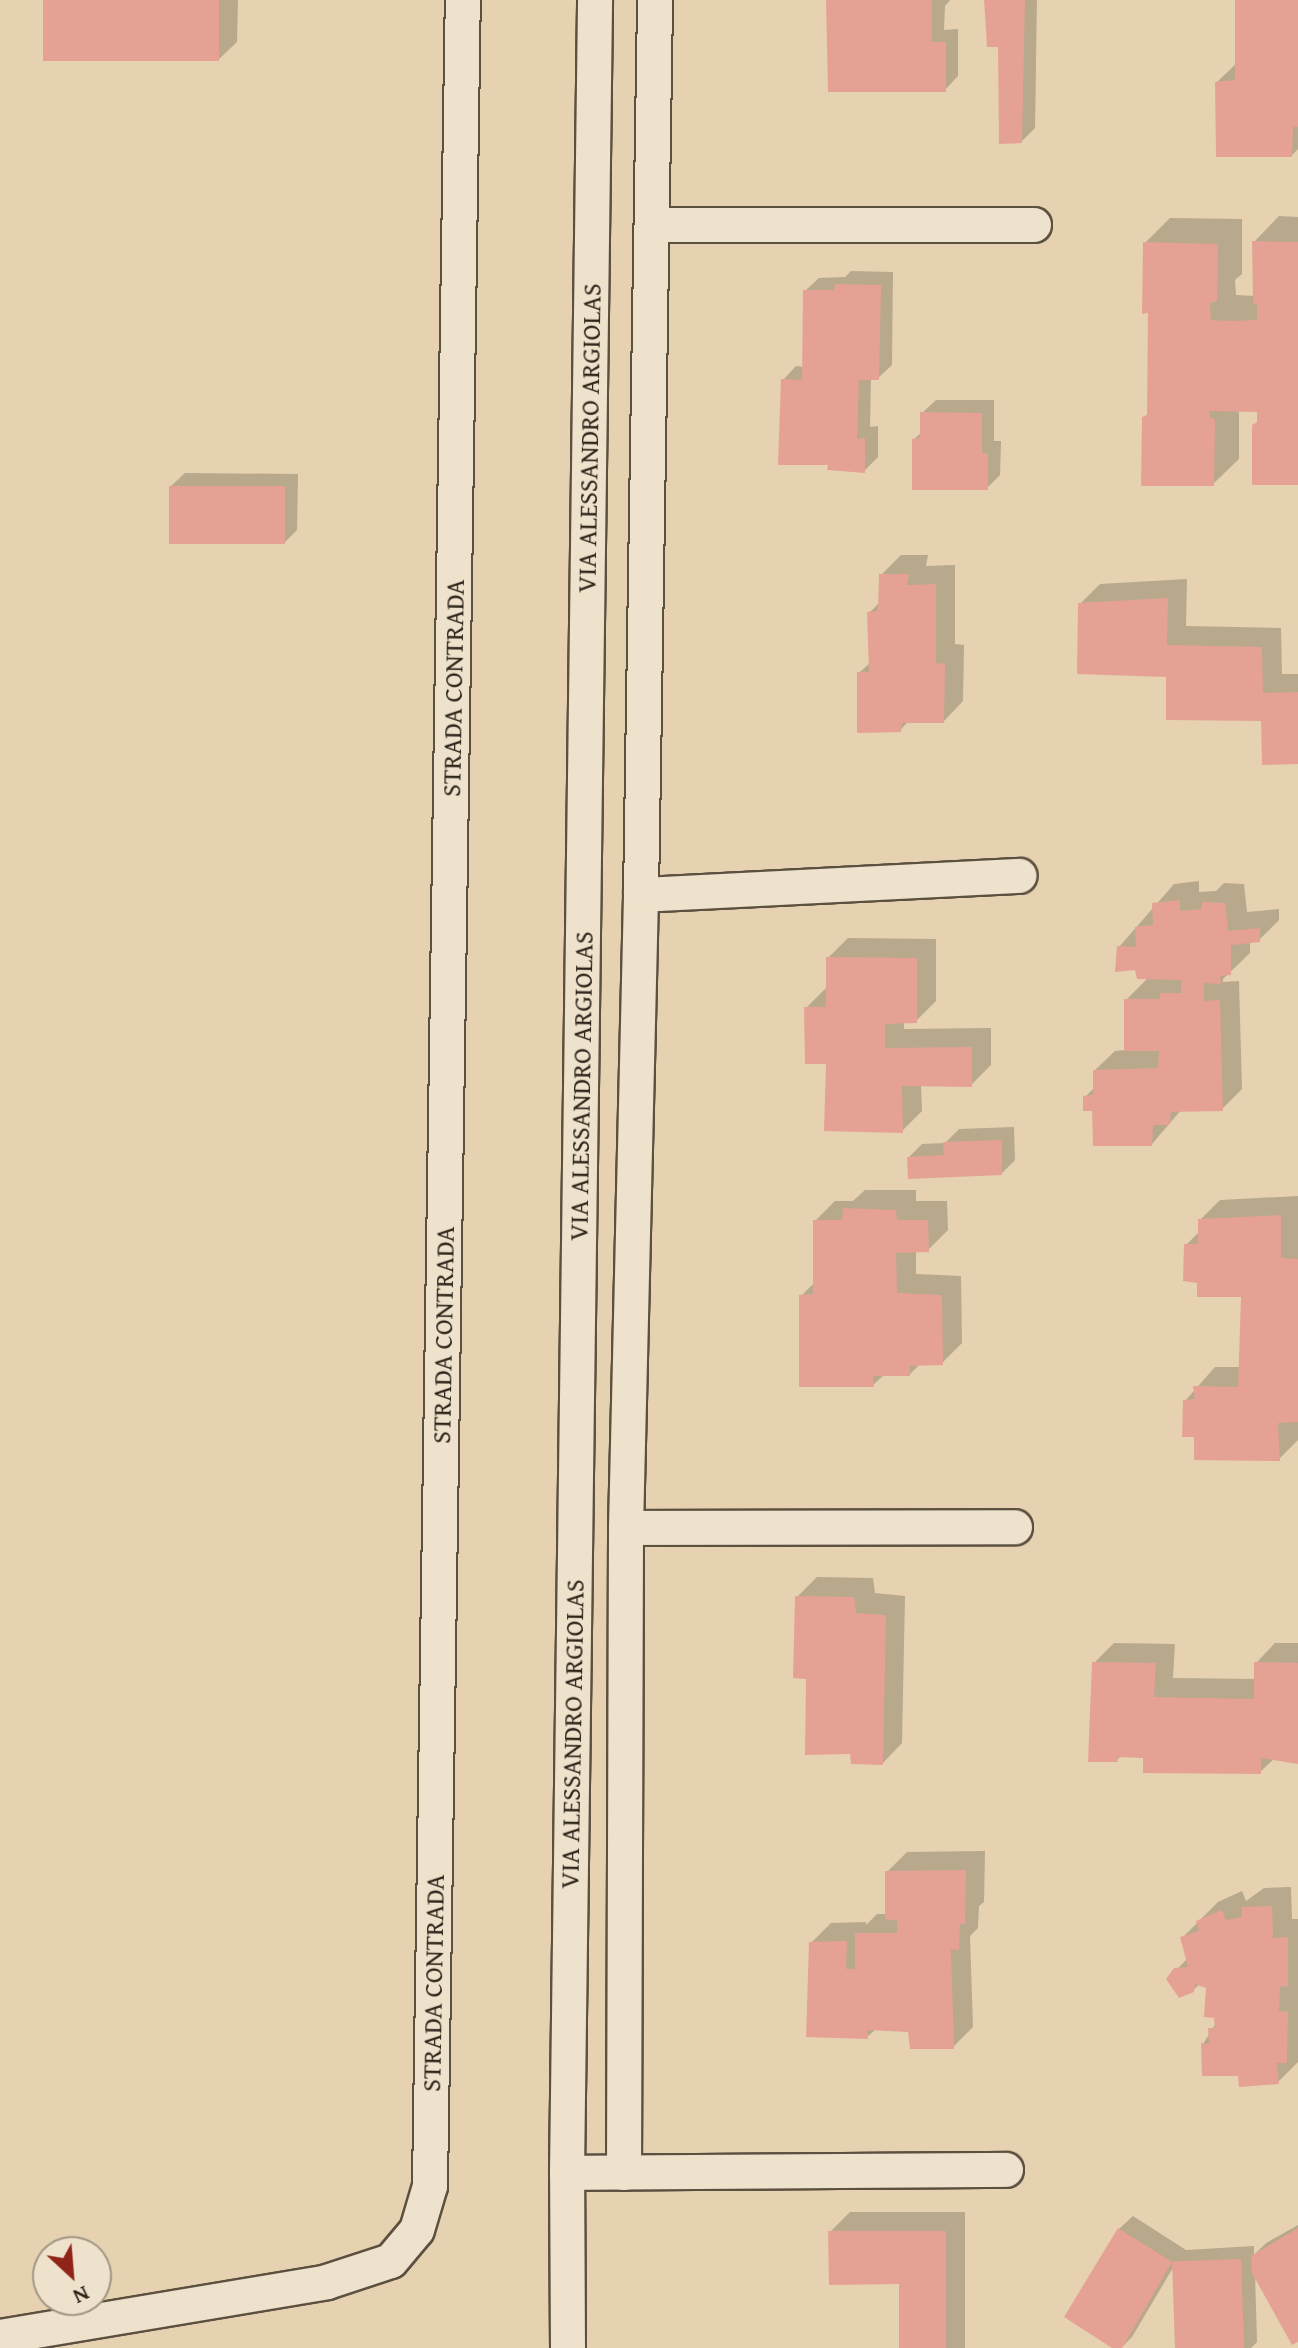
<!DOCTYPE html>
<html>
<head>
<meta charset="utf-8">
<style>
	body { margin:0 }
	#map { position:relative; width:1298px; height:2348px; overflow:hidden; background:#e6d2b0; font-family:"Gentium Book Plus",serif }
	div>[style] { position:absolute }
	.shadow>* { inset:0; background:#0003 }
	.building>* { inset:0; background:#e5a294; transform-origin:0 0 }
	.roads { filter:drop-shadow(2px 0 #5c5040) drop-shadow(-2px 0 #5c5040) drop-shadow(0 2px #5c5040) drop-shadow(0 -2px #5c5040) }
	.minor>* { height:34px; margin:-17px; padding:0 17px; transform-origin:17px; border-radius:17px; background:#efe2cc }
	span { translate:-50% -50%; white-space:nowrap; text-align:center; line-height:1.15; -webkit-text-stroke:7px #efe2cc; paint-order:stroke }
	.street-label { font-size:26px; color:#2e251b }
	.north { position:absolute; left:32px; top:2236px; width:80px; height:80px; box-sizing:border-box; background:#efe2cc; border:2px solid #a29685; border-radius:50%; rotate:154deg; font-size:22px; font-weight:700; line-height:32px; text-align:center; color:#2e251b }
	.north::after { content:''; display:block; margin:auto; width:28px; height:36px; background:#8f2418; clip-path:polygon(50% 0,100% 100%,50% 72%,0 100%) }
</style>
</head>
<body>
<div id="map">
	<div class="shadow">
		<i style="clip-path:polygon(45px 0,238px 0,237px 42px,217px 61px)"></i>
		<i style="clip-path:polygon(828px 0,950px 0,945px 6px,944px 30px,958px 29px,958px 76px,945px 90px)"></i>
		<i style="clip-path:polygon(986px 0,1037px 0,1035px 128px,1022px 141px,1000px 45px)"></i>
		<i style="clip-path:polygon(1237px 0,1298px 0,1298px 149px,1292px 155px,1217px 82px,1237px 63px)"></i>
		<i style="clip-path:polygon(1279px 216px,1298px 217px,1298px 483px,1259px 420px,1259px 410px,1239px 409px,1239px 459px,1213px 484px,1144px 418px,1149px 412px,1150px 310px,1145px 243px,1170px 218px,1242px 219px,1242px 274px,1235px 280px,1236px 295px,1255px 296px,1254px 242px)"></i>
		<i style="clip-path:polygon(851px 271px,893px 272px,892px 365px,878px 378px,871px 378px,870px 427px,878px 426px,878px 457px,864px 471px,830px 463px,783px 380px,796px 366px,804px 367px,805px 291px,819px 278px,845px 277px)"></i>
		<i style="clip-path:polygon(936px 400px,994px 400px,994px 441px,1001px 441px,1000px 475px,987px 488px,914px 439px,922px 432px,922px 413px)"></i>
		<i style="clip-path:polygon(185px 473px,298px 474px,297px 530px,284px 543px,171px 486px)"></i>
		<i style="clip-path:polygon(901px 555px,928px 555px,926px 566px,955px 565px,955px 644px,964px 645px,963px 701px,944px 721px,909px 721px,900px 730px,859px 673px,871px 662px,869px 613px,880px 602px,881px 575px)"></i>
		<i style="clip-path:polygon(1187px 579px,1186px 626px,1281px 628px,1282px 674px,1298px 674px,1298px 762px,1263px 719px,1168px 675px,1080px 604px,1100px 584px)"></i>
		<i style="clip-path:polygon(1199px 881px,1199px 892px,1216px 891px,1224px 883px,1244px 884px,1247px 912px,1279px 909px,1279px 920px,1259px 940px,1250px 941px,1250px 953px,1223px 979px,1223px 982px,1239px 981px,1242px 1089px,1222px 1109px,1182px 1109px,1152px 1144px,1094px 1109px,1085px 1097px,1095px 1087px,1095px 1070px,1115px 1051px,1126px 1050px,1126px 1000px,1149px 977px,1119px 947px,1174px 884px)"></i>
		<i style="clip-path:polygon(848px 938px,936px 939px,936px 1001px,916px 1021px,904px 1021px,904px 1029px,991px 1028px,991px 1065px,971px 1085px,921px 1084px,922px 1111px,902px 1131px,828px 1061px,806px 1008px,826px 988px,828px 958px)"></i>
		<i style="clip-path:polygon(1014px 1127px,1015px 1160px,1002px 1173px,909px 1157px,922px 1144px,945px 1143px,959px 1129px)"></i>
		<i style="clip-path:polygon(865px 1190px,916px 1190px,916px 1201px,947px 1201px,948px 1230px,928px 1250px,916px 1250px,916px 1274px,961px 1276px,962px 1343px,942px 1363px,920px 1364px,910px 1374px,885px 1374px,873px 1385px,801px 1296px,815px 1282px,815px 1221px,835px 1201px,853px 1201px)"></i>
		<i style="clip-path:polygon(1298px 1196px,1298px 1440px,1279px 1459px,1196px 1435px,1185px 1401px,1215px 1367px,1241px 1367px,1243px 1295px,1199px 1281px,1186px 1245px,1200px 1231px,1200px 1220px,1220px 1200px)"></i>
		<i style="clip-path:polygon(817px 1577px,873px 1578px,875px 1593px,905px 1596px,902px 1743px,883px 1763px,852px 1752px,797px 1597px)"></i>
		<i style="clip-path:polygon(1114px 1643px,1175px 1644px,1173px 1678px,1256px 1679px,1256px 1663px,1275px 1643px,1298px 1643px,1298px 1762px,1276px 1757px,1260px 1772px,1145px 1756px,1122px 1755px,1117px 1760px,1094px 1663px)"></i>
		<i style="clip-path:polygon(985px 1851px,984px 1902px,979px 1906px,978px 1928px,970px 1936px,973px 2027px,953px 2047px,909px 2030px,876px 2029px,867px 2037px,811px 1943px,831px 1923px,866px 1922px,866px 1925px,877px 1914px,887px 1914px,887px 1872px,907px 1852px)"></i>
		<i style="clip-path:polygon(1291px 1887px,1292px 1919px,1298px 1919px,1298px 2062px,1278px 2082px,1240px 2074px,1203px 2044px,1216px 2023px,1208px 1986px,1200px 1984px,1193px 1990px,1176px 1970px,1188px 1958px,1183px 1937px,1218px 1902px,1242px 1891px,1246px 1901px,1264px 1888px)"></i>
		<i style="clip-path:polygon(850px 2212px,965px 2212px,965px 2348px,901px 2348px,901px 2282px,830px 2232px)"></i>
		<i style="clip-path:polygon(1133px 2216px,1186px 2250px,1254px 2246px,1254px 2255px,1266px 2243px,1298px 2225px,1298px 2340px,1255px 2273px,1257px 2342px,1251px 2348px,1175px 2348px,1174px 2266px,1132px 2337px,1121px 2348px,1116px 2348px,1119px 2229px)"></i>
	</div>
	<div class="building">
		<i style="left:43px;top:0;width:176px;height:61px"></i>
		<i style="clip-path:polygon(826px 0,932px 0,932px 42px,946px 42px,946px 92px,828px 92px)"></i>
		<i style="clip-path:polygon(984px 0,1025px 0,1022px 143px,999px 144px,998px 47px,987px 47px)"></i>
		<i style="clip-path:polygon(1235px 0,1298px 0,1298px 127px,1293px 127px,1292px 157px,1216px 157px,1215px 82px,1235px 80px)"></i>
		<i style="clip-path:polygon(1252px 241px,1298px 242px,1298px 485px,1252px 485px,1252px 425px,1257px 422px,1257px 412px,1209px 411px,1210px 418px,1215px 419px,1214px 486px,1141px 486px,1142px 417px,1147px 415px,1148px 313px,1142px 314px,1143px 242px,1218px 244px,1217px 301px,1210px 303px,1211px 320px,1233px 321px,1257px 320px,1257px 304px,1253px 303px)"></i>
		<i style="clip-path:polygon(836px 284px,881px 285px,879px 380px,859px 380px,857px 439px,865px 438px,865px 473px,827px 470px,828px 465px,778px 465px,781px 379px,802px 380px,803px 290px,833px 290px)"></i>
		<i style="clip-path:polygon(920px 412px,982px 413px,982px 453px,988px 454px,988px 490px,912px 490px,912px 439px,920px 438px)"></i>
		<i style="left:169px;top:486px;width:116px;height:58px"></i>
		<i style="clip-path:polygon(879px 574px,909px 574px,907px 585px,936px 584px,936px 663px,945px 664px,944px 723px,902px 723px,901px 732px,857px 733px,857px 672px,869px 672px,867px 612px,878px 611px)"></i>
		<i style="clip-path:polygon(1168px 598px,1167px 645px,1262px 647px,1263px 693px,1298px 692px,1298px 764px,1262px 765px,1261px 721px,1166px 720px,1166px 677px,1077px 674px,1078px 603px)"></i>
		<i style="clip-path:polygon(1180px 900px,1180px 911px,1202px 909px,1202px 902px,1225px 903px,1228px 931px,1260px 928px,1260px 942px,1231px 945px,1231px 975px,1220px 976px,1221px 984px,1204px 983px,1204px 1001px,1220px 1000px,1223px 1111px,1171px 1112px,1169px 1125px,1153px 1125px,1152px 1146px,1093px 1146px,1092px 1111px,1083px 1111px,1083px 1096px,1093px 1095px,1093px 1070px,1158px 1068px,1159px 1051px,1124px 1051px,1124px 999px,1160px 999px,1160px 993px,1181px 993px,1181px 980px,1137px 979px,1135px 970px,1115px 972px,1117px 946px,1136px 947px,1135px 927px,1153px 925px,1152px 903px)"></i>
		<i style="clip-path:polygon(826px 957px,917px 958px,917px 1023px,885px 1024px,885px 1048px,972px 1047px,972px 1087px,902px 1086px,903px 1133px,824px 1131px,826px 1064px,805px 1064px,804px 1007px,826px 1007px)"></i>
		<i style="clip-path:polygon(1002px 1140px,1002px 1175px,908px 1179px,907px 1157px,944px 1155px,943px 1142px)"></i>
		<i style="clip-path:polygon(843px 1208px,896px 1210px,897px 1220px,928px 1220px,929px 1252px,896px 1253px,897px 1293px,942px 1295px,943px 1365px,910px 1366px,910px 1376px,873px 1376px,874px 1387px,799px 1387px,799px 1295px,813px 1294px,813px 1220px,842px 1220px)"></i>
		<i style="clip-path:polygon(1281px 1215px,1281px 1258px,1298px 1259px,1298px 1422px,1278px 1423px,1280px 1461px,1194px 1460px,1194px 1437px,1182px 1437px,1183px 1400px,1195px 1399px,1193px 1386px,1238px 1387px,1241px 1297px,1197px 1297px,1197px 1283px,1183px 1281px,1184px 1244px,1198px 1244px,1198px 1219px)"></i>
		<i style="clip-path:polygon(795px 1596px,854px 1597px,856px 1613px,886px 1615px,883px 1765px,851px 1764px,850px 1754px,805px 1755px,806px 1679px,793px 1678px)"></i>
		<i style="clip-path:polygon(1092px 1662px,1156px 1663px,1154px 1697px,1254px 1699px,1254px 1662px,1298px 1663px,1298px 1764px,1261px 1758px,1261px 1774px,1143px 1773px,1143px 1758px,1117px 1757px,1118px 1762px,1088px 1762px)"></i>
		<i style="clip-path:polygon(966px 1870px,965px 1924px,960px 1924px,959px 1950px,951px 1949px,954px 2049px,910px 2049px,908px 2032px,867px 2030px,868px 2039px,806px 2037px,809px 1942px,847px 1941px,846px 1969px,855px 1969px,855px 1933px,897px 1933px,897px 1921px,885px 1919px,885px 1871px)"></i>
		<i style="clip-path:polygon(1272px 1906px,1273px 1938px,1288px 1937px,1288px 1987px,1280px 1986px,1279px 2011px,1288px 2012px,1287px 2063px,1277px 2063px,1279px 2084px,1239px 2087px,1238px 2076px,1202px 2076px,1201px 2043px,1209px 2044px,1208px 2028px,1215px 2028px,1214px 2018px,1204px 2017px,1206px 1988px,1195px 1984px,1194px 1992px,1179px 1998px,1166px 1979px,1174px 1968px,1188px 1967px,1180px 1937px,1199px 1931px,1196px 1921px,1222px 1910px,1226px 1920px,1242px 1917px,1242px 1907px)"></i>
		<i style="clip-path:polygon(1118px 2228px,1172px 2262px,1122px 2348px,1112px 2348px,1064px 2317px)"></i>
		<i style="clip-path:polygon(1298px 2228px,1298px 2342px,1292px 2345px,1252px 2273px,1251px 2256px)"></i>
		<i style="clip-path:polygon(828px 2231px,946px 2231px,946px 2348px,899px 2348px,899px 2284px,829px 2285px)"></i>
		<i style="left:1241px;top:2259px;width:89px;height:69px;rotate:88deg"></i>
	</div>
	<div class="roads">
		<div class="minor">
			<i style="left:652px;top:225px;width:382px"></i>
			<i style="left:641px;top:895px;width:379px;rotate:-2.9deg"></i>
			<i style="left:626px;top:1528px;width:389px;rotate:-0.1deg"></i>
			<i style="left:567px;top:2173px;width:439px;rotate:-0.4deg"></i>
			<i style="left:624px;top:2173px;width:645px;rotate:-89.82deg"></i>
			<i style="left:626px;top:1528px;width:633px;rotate:-88.64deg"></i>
			<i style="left:641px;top:895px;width:895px;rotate:-89.1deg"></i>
			<i style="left:0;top:2337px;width:332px;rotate:-9.5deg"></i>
			<i style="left:327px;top:2282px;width:67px;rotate:-18.2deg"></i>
			<i style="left:391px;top:2261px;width:40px;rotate:-50deg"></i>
			<i style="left:417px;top:2230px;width:46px;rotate:-73.5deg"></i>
			<i style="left:430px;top:2186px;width:2186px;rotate:-89.14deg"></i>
			<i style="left:568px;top:2348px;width:175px;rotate:-90.3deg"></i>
			<i style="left:567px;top:2173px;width:2173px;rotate:-89.26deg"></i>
		</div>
	</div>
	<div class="street-label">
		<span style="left:589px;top:438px;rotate:-89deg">VIA ALESSANDRO ARGIOLAS</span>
		<span style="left:453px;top:688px;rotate:-89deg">STRADA CONTRADA</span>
		<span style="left:581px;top:1086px;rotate:-89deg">VIA ALESSANDRO ARGIOLAS</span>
		<span style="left:443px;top:1335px;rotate:-89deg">STRADA CONTRADA</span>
		<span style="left:572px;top:1734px;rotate:-89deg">VIA ALESSANDRO ARGIOLAS</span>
		<span style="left:433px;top:1983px;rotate:-89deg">STRADA CONTRADA</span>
	</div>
	<div class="north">N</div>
</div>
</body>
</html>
